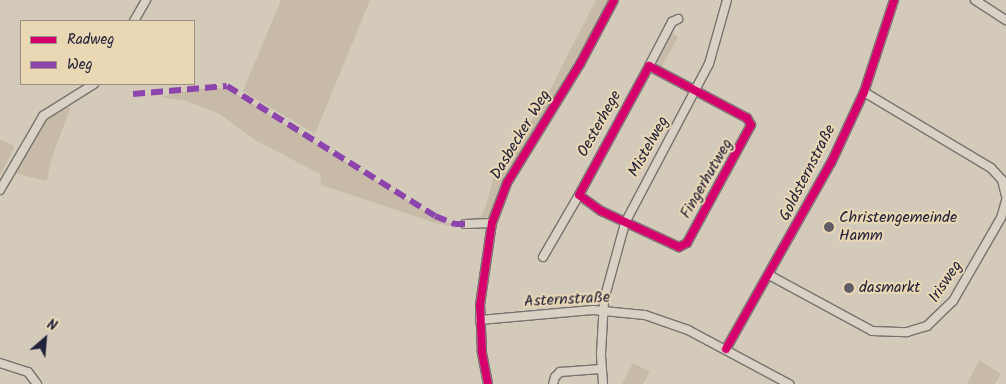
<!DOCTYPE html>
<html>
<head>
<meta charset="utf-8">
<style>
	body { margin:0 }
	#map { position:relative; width:1006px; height:384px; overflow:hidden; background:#d3cab9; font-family:Kalam,sans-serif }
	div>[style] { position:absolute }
	.green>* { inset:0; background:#c7bba8 }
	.roads { filter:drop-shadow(1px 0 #76726f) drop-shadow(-1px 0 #76726f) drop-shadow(0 1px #76726f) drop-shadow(0 -1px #76726f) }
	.minor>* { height:8px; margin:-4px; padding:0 4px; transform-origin:4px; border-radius:4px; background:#d8d1c4 }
	.quiet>* { height:6px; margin-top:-3px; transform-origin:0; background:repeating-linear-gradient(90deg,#8e44ad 0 12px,transparent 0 18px) }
	.cycleway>* { height:8px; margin:-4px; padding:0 4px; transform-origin:4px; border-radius:4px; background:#d6006c }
	.dots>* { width:14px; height:14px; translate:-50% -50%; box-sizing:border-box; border:2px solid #ead8b5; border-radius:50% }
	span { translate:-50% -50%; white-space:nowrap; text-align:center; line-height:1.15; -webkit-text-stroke:4px #ead8b5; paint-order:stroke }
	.street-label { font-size:16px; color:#22223b }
	.poi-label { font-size:16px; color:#22223b }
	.left { translate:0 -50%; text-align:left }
	.legend { position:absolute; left:20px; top:20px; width:175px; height:65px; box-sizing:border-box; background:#ead8b5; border:1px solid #9a8f84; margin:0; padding:6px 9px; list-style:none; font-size:15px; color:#22223b }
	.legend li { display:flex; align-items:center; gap:10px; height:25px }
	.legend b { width:25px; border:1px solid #9a8f84 }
	.north { position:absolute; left:20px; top:314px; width:50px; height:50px; -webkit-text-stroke:4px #ead8b5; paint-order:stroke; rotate:27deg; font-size:14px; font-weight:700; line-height:20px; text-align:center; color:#22223b }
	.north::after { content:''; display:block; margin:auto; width:18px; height:22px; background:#22223b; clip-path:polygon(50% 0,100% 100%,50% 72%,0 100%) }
</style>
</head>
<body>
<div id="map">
	<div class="green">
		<i style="clip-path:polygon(281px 0,370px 0,315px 134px,243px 91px)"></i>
		<i style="clip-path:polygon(596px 0,610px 0,507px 177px,490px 218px,470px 221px,481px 216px,485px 209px,494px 176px,543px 103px)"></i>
		<i style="clip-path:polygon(671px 33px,678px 37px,661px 68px,657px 66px,656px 59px)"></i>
		<i style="clip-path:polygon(227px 88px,435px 217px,455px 225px,481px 223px,450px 226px,432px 222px,321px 185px,320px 174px,255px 140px,218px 113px,187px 101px,160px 97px,193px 89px)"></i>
		<i style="clip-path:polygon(71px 106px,51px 160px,47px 181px,14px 173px,47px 118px)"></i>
		<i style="clip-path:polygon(0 139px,15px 146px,0 176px)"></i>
		<i style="clip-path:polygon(979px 360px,1001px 374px,995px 384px,967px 384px)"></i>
		<i style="clip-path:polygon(633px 363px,650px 372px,643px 384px,622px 384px)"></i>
	</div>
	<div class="roads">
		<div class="minor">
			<i style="left:975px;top:0;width:37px;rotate:33deg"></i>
			<i style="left:134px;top:21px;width:24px;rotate:-60deg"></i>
			<i style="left:649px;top:66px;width:111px;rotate:28deg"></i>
			<i style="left:747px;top:118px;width:8px;rotate:60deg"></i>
			<i style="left:751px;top:125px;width:134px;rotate:118.5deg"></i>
			<i style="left:687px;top:243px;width:9px;rotate:153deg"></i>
			<i style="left:679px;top:247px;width:86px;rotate:-155.2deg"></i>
			<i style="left:601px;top:211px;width:27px;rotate:-144deg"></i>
			<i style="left:579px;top:195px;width:147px;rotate:-61.5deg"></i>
			<i style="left:649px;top:66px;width:50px;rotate:-62.4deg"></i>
			<i style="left:672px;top:22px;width:7px;rotate:-27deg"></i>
			<i style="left:864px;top:92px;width:148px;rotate:30.9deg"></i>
			<i style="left:991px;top:168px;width:16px;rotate:47deg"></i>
			<i style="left:1002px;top:180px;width:16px;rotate:76deg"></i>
			<i style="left:0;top:190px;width:86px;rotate:-59.8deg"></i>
			<i style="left:43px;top:116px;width:60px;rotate:-32.1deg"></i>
			<i style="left:465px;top:224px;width:27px;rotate:-2deg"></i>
			<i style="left:543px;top:257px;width:72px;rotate:-59.9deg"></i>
			<i style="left:769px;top:275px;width:117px;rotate:28.5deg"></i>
			<i style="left:872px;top:331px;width:35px;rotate:2deg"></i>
			<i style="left:907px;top:332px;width:21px;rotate:-17deg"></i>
			<i style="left:927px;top:326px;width:36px;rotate:-44deg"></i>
			<i style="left:953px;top:301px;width:96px;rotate:-60deg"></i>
			<i style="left:1001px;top:218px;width:18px;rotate:-74deg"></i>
			<i style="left:480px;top:320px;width:113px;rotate:-5.1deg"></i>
			<i style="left:593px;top:310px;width:52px;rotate:5.5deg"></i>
			<i style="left:645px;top:315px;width:46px;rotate:19.2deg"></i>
			<i style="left:688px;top:330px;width:115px;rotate:28.1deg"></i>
			<i style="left:726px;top:349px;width:214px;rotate:-60.6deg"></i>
			<i style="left:831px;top:163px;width:78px;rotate:-65.1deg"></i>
			<i style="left:864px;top:92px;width:97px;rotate:-71.9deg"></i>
			<i style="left:0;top:363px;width:29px;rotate:18deg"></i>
			<i style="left:28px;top:372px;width:15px;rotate:53deg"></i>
			<i style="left:488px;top:384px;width:33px;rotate:-101deg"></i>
			<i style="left:482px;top:352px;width:47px;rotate:-92.4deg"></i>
			<i style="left:480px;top:305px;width:83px;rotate:-81.7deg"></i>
			<i style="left:492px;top:223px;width:43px;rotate:-69.4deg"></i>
			<i style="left:507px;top:183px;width:140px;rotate:-58.5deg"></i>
			<i style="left:580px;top:64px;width:72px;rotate:-62deg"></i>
			<i style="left:553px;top:384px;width:7px;rotate:-74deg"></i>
			<i style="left:555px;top:377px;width:7px;rotate:-45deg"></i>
			<i style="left:560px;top:372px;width:41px;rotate:-4.2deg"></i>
			<i style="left:603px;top:384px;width:30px;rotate:-94deg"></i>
			<i style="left:601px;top:354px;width:54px;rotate:-86.8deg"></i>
			<i style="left:604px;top:300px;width:80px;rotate:-74.7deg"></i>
			<i style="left:625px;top:223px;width:180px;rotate:-62.2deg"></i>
			<i style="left:709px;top:64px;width:66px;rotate:-74.3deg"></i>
		</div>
	</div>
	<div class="quiet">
		<i style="left:133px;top:94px;width:94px;rotate:-4.9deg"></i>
		<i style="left:227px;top:86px;width:245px;rotate:32deg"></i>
		<i style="left:435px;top:216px;width:22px;rotate:22deg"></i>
		<i style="left:455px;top:224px;width:10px"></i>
	</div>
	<div class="cycleway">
		<i style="left:649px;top:66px;width:111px;rotate:28deg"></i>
		<i style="left:747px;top:118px;width:8px;rotate:60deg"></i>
		<i style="left:751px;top:125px;width:134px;rotate:118.5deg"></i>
		<i style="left:687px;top:243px;width:9px;rotate:153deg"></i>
		<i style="left:679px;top:247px;width:86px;rotate:-155.2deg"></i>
		<i style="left:601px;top:211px;width:27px;rotate:-144deg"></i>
		<i style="left:579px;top:195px;width:147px;rotate:-61.5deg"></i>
		<i style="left:726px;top:349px;width:214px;rotate:-60.6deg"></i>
		<i style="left:831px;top:163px;width:78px;rotate:-65.1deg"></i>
		<i style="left:864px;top:92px;width:97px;rotate:-71.9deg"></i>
		<i style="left:488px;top:384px;width:33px;rotate:-101deg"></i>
		<i style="left:482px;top:352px;width:47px;rotate:-92.4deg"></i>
		<i style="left:480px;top:305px;width:83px;rotate:-81.7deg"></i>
		<i style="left:492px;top:223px;width:43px;rotate:-69.4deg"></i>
		<i style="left:507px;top:183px;width:140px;rotate:-58.5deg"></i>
		<i style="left:580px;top:64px;width:72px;rotate:-62deg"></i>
	</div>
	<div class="dots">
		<i style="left:829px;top:227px;background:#605d67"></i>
		<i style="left:849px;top:288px;background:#605d67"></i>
	</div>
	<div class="street-label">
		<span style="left:600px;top:124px;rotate:-61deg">Oesterhege</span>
		<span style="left:521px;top:135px;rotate:-59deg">Dasbecker Weg</span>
		<span style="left:649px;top:147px;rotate:-61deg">Mistelweg</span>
		<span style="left:808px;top:173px;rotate:-63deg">Goldsternstraße</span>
		<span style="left:707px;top:179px;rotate:-60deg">Fingerhutweg</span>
		<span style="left:946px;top:282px;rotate:-56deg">Irisweg</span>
		<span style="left:567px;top:300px;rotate:-3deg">Asternstraße</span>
	</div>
	<div class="poi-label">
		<span class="left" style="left:839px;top:227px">Christengemeinde<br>Hamm</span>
		<span class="left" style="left:859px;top:288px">dasmarkt</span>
	</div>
	<ul class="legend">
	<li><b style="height:6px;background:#d6006c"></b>Radweg</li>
	<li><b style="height:6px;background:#8e44ad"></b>Weg</li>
	</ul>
	<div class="north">N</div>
</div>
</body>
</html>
